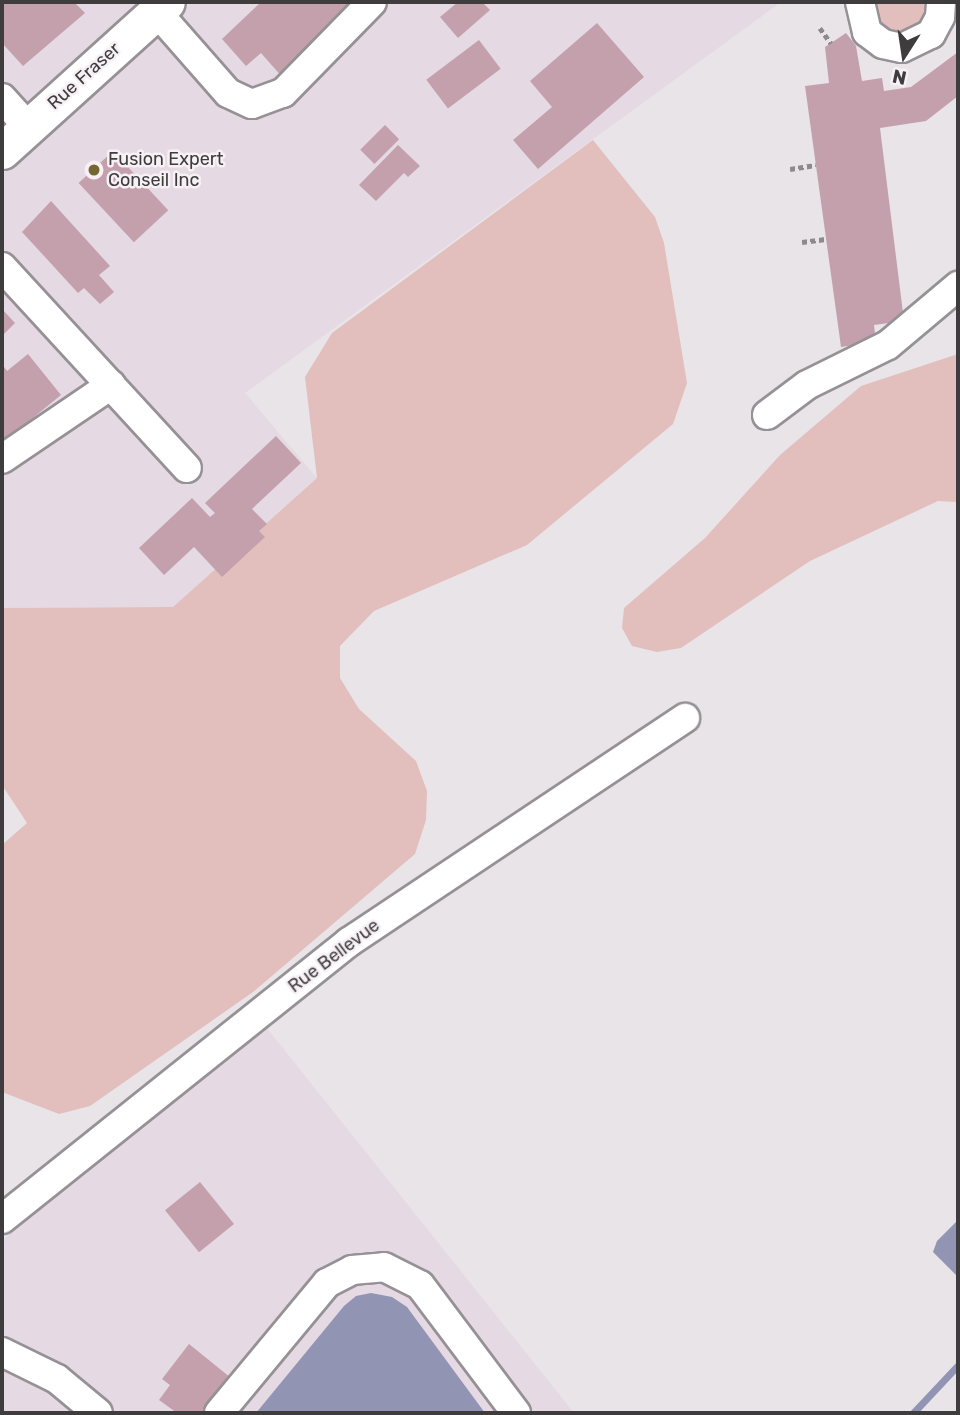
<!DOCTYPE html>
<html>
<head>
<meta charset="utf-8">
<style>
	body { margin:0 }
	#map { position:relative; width:960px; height:1415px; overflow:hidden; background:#e9e4e8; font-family:Rubik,sans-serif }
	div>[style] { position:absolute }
	.built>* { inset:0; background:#e5d9e3 }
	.green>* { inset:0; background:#e2bebd }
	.water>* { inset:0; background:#9194b3 }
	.stream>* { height:7px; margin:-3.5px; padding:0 3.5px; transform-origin:3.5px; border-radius:3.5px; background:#9194b3 }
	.building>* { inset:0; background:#c3a0ac; transform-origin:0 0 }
	.path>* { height:4.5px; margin-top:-2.25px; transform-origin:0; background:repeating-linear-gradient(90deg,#8d8a8c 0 5px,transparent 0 8.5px) }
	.roads { filter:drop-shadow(2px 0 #969195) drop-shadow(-2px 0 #969195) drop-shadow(0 2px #969195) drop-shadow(0 -2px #969195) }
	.minor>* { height:28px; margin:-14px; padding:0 14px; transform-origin:14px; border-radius:14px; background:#fff }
	.major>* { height:35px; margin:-17.5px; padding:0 17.5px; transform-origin:17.5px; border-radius:17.5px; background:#fff }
	.dots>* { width:19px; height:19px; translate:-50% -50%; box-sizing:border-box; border:4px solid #f7f1f6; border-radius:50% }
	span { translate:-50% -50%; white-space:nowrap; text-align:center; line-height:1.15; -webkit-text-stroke:5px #f7f1f6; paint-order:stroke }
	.street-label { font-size:18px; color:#3e3c3d }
	.poi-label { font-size:18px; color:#3e3c3d }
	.left { translate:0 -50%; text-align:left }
	.frame { position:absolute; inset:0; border:4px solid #3e3c3d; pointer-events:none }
	.north { position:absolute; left:869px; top:21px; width:70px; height:70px; -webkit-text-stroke:5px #f7f1f6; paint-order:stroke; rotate:192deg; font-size:19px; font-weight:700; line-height:28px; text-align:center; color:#3e3c3d }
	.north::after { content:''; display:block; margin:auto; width:24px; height:32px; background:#3e3c3d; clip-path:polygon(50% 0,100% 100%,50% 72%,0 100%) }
</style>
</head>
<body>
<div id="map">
	<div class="built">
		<i style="clip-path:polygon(2px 2px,140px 2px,2px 128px)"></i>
		<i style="clip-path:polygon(192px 2px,781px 2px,245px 393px,317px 478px,173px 607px,2px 608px,2px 175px)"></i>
		<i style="clip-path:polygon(262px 1022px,574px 1413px,2px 1413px,2px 1241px,112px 1141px)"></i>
	</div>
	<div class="green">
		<i style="clip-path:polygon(874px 2px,927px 2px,927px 15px,912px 32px,894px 34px,876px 19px)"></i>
		<i style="clip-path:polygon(593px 140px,655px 217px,664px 243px,687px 383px,673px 424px,527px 545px,374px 611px,340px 646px,340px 678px,359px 709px,416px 761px,427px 791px,426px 820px,415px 854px,253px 992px,90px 1106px,59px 1114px,2px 1092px,2px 845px,27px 823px,2px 785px,2px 608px,173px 607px,317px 478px,305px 377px,332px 333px)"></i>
		<i style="clip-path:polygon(958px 354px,958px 502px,938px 501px,810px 561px,681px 648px,657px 652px,632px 646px,622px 628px,624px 608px,705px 538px,780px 455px,861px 386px)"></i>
	</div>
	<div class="water">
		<i style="clip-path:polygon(958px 1220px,958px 1277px,933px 1252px,937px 1241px)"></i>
		<i style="clip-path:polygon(371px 1293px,392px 1297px,407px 1307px,485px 1413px,256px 1413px,344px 1306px,356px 1296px)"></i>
	</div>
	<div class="stream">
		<i style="left:913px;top:1413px;width:66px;rotate:-46.8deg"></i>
	</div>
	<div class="building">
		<i style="clip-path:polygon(2px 2px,74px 2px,85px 13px,23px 66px,2px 43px)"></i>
		<i style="clip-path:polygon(358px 2px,291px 87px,261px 53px,246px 66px,222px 39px,261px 2px)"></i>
		<i style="clip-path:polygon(458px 2px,482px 2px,490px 10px,458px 38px,440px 17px)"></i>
		<i style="clip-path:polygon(597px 23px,644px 77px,538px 169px,513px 140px,552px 107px,530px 81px)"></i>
		<i style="clip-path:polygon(846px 33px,856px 46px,862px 81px,882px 78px,884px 91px,911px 87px,958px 52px,958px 96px,926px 121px,880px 128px,904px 321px,874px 325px,876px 342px,841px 347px,805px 86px,829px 83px,825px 47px)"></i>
		<i style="left:479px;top:40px;width:36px;height:66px;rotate:53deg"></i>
		<i style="left:385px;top:125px;width:20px;height:35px;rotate:45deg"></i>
		<i style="clip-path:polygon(398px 145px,420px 166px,408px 177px,404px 173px,376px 201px,359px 185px)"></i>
		<i style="left:113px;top:151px;width:81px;height:47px;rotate:47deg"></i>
		<i style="clip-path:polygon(51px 201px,110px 266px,99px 275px,114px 292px,100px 304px,84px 288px,78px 293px,22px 232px)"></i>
		<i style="clip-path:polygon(2px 309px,15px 323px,2px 336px)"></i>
		<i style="clip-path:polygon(28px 354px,61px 395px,2px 443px,2px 364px,7px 371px)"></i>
		<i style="clip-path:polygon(276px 436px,301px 463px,252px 509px,267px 524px,259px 531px,265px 537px,222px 577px,194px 547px,164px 575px,139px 548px,192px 498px,210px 517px,215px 513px,205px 503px)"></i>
		<i style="left:200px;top:1182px;width:54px;height:45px;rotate:51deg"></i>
		<i style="clip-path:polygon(189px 1344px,231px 1378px,203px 1413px,177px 1413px,159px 1400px,170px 1385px,162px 1379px)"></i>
	</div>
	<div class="path">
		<i style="left:820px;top:28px;width:19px;rotate:54deg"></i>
		<i style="left:790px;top:169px;width:26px;rotate:-9deg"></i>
		<i style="left:802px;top:242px;width:24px;rotate:-7deg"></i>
	</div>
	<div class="roads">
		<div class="minor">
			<i style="left:860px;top:2px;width:31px;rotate:77deg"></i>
			<i style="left:867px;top:32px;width:20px;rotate:37deg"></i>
			<i style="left:883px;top:44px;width:19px;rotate:12deg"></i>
			<i style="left:902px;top:48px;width:32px;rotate:-26deg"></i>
			<i style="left:931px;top:34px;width:19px;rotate:-62deg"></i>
			<i style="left:940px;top:17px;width:15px;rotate:-86deg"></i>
			<i style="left:156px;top:11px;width:109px;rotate:48.7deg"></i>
			<i style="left:228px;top:93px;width:26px;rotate:25deg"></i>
			<i style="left:252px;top:104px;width:33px;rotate:-20deg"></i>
			<i style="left:283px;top:93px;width:127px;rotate:-45.6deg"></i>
			<i style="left:2px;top:98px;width:39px;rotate:48deg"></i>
			<i style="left:2px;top:267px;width:273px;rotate:47.4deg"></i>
			<i style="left:767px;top:415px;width:50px;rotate:-36.9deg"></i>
			<i style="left:807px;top:385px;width:90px;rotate:-26.3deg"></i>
			<i style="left:888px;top:345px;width:92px;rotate:-40.1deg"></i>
			<i style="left:2px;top:459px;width:132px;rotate:-34.2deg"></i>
			<i style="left:2px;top:1219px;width:444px;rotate:-38.6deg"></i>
			<i style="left:349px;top:942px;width:404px;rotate:-33.7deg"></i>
			<i style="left:2px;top:1352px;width:61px;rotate:26.1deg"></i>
			<i style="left:57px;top:1379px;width:53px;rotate:39.7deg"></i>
			<i style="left:219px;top:1413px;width:169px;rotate:-50.3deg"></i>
			<i style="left:327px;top:1283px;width:28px;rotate:-27deg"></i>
			<i style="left:352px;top:1270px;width:32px;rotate:-5deg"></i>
			<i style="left:384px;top:1267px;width:40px;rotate:26.6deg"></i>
			<i style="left:420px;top:1285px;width:160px;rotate:53.1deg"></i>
		</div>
		<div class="major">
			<i style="left:2px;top:151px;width:222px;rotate:-42.1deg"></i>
		</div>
	</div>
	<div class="dots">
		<i style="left:94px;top:170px;background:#756734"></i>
	</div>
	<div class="street-label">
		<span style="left:84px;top:76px;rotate:-42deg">Rue Fraser</span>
		<span style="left:334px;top:956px;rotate:-37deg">Rue Bellevue</span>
	</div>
	<div class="poi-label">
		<span class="left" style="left:108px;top:170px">Fusion Expert<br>Conseil Inc</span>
	</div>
	<div class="frame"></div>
	<div class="north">N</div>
</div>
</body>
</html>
